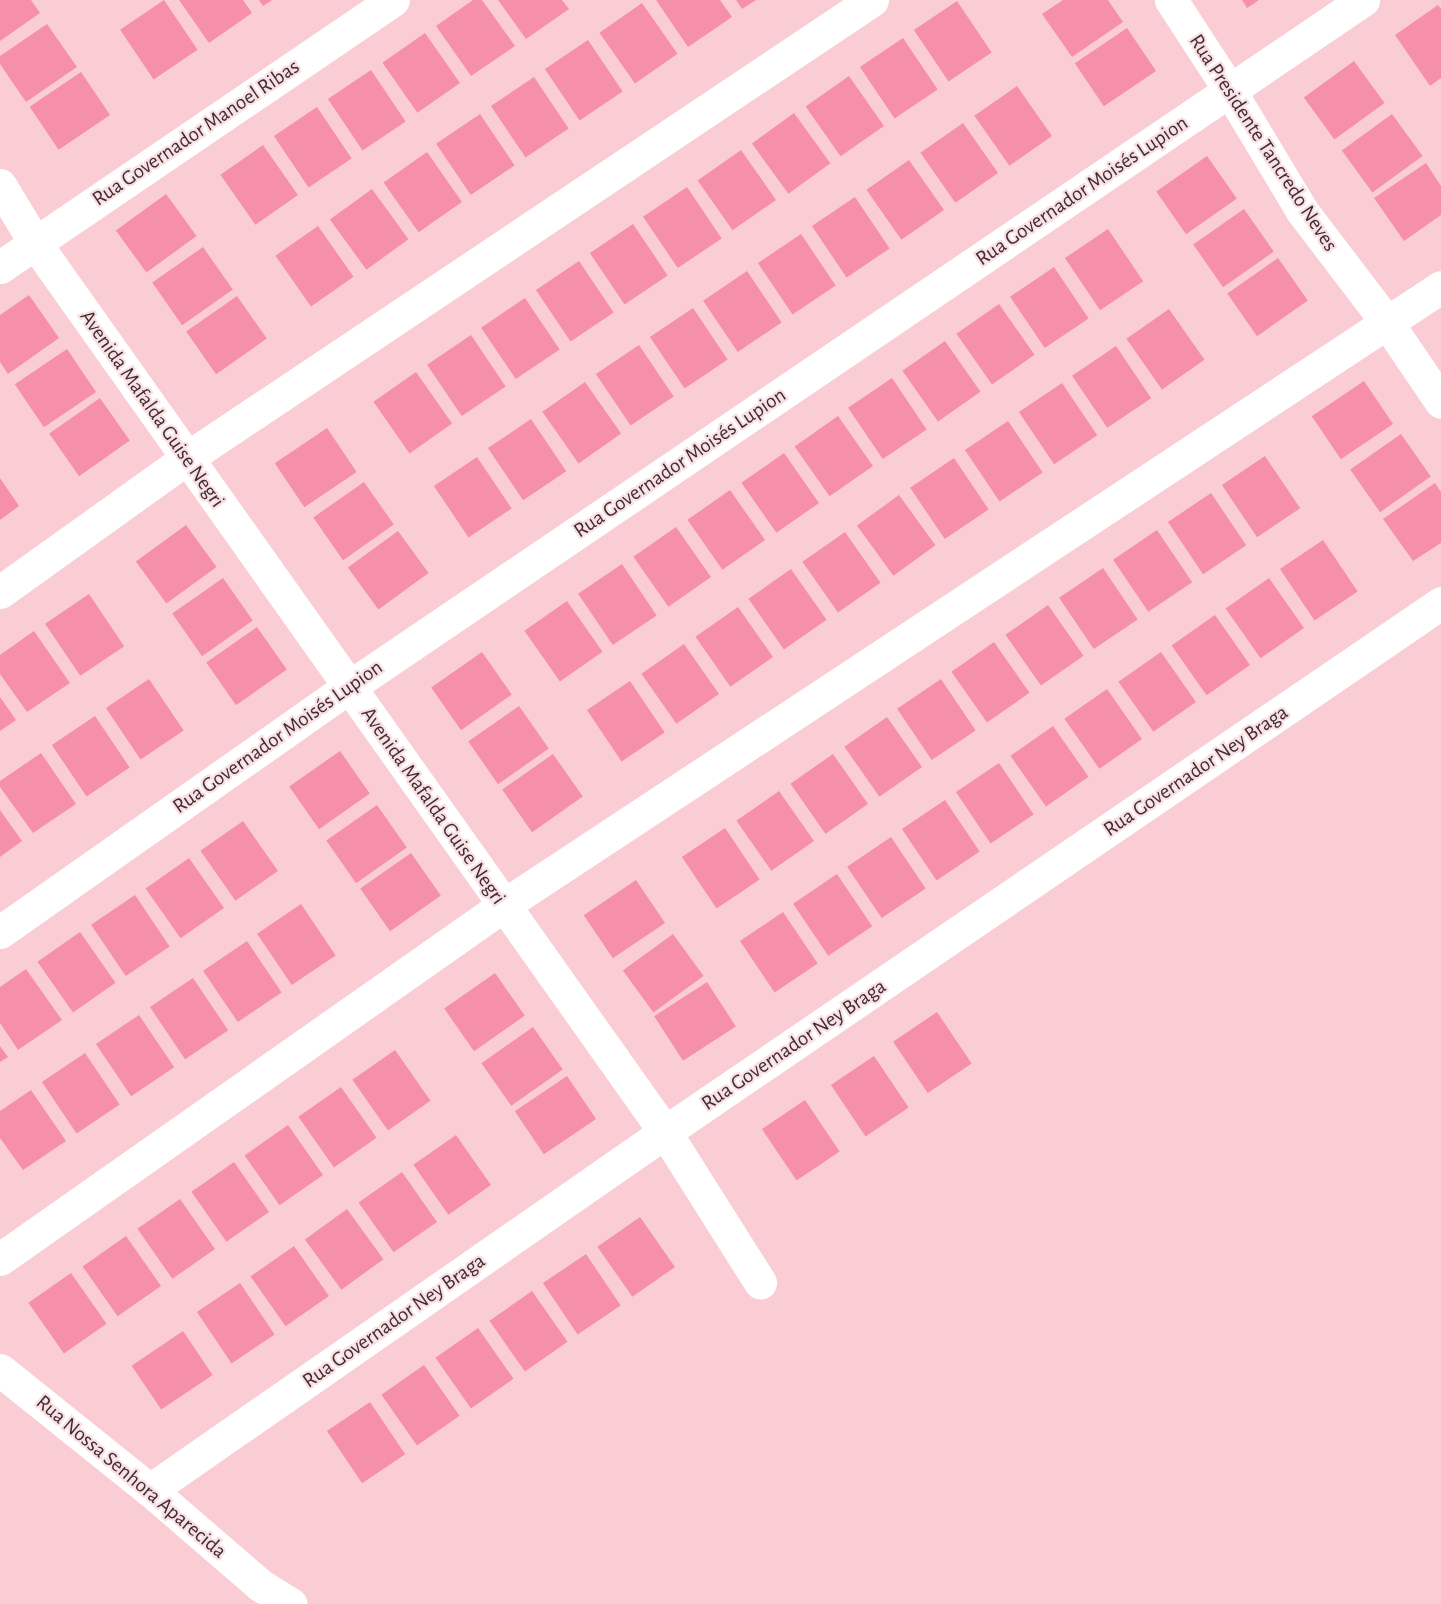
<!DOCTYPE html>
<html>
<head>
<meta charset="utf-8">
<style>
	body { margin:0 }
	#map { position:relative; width:1441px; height:1604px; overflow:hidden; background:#facdd5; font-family:"Alegreya Sans",sans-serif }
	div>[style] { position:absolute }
	.building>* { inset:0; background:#f590a8; transform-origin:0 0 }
	.minor>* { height:33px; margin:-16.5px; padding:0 16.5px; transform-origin:16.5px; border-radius:16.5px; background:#fff }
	span { translate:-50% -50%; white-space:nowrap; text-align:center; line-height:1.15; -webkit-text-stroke:4.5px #f8e1e5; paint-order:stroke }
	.street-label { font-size:21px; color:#422c30 }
</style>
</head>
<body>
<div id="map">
	<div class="building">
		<i style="clip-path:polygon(0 0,31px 0,40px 13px,0 41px)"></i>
		<i style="left:164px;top:0;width:60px;height:53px;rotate:56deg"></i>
		<i style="clip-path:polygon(179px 0,243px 0,252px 13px,209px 43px)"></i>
		<i style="clip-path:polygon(259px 0,272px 0,263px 6px)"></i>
		<i style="clip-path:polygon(473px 0,482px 0,515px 46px,471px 76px,436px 26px)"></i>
		<i style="clip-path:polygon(498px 0,562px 0,569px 9px,526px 39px)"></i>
		<i style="clip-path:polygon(656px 0,720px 0,732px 17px,688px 47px)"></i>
		<i style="clip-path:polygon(736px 0,756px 0,742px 9px)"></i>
		<i style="clip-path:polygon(1063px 0,1108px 0,1123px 22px,1072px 57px,1042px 14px)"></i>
		<i style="clip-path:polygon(1242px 0,1259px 0,1247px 8px)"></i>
		<i style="left:957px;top:1px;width:62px;height:52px;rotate:56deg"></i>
		<i style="left:642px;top:3px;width:62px;height:52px;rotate:55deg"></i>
		<i style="clip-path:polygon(1438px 5px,1441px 9px,1441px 78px,1430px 86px,1395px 35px)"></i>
		<i style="clip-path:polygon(47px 24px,77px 67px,26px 102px,0 64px,0 56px)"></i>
		<i style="left:1127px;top:28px;width:52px;height:63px;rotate:56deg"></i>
		<i style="left:425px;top:33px;width:61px;height:52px;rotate:55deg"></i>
		<i style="left:903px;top:38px;width:62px;height:52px;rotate:56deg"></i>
		<i style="left:588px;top:40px;width:62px;height:52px;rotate:56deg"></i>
		<i style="left:1354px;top:61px;width:52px;height:62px;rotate:54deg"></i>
		<i style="left:371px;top:70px;width:62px;height:52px;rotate:56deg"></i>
		<i style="left:81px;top:72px;width:52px;height:62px;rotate:56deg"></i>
		<i style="left:849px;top:76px;width:61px;height:53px;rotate:55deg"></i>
		<i style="left:534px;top:77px;width:62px;height:52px;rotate:56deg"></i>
		<i style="left:1017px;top:86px;width:61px;height:52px;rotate:55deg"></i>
		<i style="left:317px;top:107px;width:62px;height:52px;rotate:56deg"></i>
		<i style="left:794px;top:113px;width:62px;height:52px;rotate:54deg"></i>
		<i style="left:480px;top:114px;width:62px;height:53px;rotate:56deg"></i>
		<i style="left:1392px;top:114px;width:52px;height:62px;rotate:54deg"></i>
		<i style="left:963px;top:123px;width:61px;height:52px;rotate:55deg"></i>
		<i style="left:263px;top:145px;width:61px;height:52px;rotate:55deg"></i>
		<i style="left:741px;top:150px;width:61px;height:53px;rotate:55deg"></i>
		<i style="left:427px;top:152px;width:61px;height:53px;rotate:55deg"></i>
		<i style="left:1207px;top:156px;width:52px;height:62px;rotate:55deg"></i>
		<i style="left:909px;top:160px;width:61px;height:52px;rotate:55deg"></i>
		<i style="clip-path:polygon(1426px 163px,1441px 186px,1441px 215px,1404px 241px,1374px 198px)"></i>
		<i style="left:687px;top:187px;width:62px;height:53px;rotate:56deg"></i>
		<i style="left:372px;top:189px;width:62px;height:52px;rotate:54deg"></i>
		<i style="left:166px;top:194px;width:52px;height:62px;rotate:54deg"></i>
		<i style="left:855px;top:197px;width:62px;height:52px;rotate:56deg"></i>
		<i style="left:1244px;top:209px;width:52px;height:62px;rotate:55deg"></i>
		<i style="left:633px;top:224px;width:62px;height:52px;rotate:56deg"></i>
		<i style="left:318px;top:226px;width:62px;height:52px;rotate:55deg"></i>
		<i style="left:1108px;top:229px;width:63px;height:52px;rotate:56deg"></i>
		<i style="left:801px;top:234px;width:62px;height:52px;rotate:56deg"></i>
		<i style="left:203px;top:247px;width:52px;height:62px;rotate:55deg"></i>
		<i style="left:1278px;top:258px;width:52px;height:62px;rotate:55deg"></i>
		<i style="left:579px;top:261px;width:62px;height:52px;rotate:56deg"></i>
		<i style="left:1054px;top:267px;width:62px;height:53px;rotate:56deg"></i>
		<i style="left:747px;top:271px;width:62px;height:53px;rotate:56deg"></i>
		<i style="clip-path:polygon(29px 295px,59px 338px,8px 374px,0 362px,0 315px)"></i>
		<i style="left:237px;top:296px;width:52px;height:62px;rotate:55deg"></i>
		<i style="left:525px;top:298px;width:62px;height:53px;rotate:56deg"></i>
		<i style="left:999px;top:304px;width:62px;height:52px;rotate:55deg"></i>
		<i style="left:693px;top:308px;width:62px;height:52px;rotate:56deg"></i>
		<i style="left:1169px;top:309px;width:62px;height:52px;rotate:55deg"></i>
		<i style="left:471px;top:335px;width:62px;height:53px;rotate:56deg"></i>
		<i style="left:945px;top:341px;width:62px;height:52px;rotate:55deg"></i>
		<i style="left:639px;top:345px;width:62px;height:52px;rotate:56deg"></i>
		<i style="left:1116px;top:346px;width:63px;height:53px;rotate:56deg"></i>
		<i style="left:67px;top:349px;width:52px;height:63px;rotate:56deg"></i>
		<i style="left:416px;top:372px;width:63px;height:52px;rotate:55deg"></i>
		<i style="left:892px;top:378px;width:62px;height:53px;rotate:56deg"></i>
		<i style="left:1364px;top:381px;width:52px;height:63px;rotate:56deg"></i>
		<i style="left:585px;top:382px;width:63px;height:52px;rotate:55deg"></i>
		<i style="left:1062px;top:383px;width:63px;height:52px;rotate:56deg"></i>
		<i style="left:100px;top:398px;width:52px;height:62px;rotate:55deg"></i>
		<i style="left:838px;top:416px;width:61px;height:53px;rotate:55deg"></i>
		<i style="left:531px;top:419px;width:63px;height:52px;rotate:56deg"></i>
		<i style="left:1008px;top:421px;width:62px;height:52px;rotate:56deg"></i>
		<i style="left:327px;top:428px;width:53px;height:63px;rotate:56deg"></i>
		<i style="left:1401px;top:434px;width:52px;height:62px;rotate:55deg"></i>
		<i style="left:784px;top:453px;width:61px;height:52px;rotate:55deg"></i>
		<i style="left:1265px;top:456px;width:63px;height:52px;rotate:56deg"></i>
		<i style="left:477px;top:457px;width:62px;height:52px;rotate:56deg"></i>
		<i style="left:954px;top:458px;width:62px;height:53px;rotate:56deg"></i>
		<i style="clip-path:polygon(0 478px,19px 506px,0 520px)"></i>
		<i style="left:364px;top:482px;width:52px;height:62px;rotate:55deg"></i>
		<i style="clip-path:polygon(1435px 483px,1441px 492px,1441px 543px,1413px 561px,1383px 519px)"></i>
		<i style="left:730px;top:490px;width:61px;height:52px;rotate:55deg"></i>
		<i style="left:1211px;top:493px;width:63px;height:52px;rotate:56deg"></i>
		<i style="left:899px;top:495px;width:62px;height:52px;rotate:54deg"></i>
		<i style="left:186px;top:525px;width:52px;height:62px;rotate:54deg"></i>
		<i style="left:676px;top:527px;width:61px;height:52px;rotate:55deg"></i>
		<i style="left:1157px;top:530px;width:63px;height:53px;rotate:56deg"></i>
		<i style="left:398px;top:531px;width:52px;height:62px;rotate:54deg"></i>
		<i style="left:845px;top:532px;width:62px;height:52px;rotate:55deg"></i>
		<i style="left:1323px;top:540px;width:62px;height:52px;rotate:56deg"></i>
		<i style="left:622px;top:564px;width:62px;height:53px;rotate:56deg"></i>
		<i style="left:1103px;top:568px;width:62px;height:53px;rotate:56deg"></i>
		<i style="left:791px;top:569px;width:62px;height:52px;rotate:55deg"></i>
		<i style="left:223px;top:578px;width:52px;height:62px;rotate:55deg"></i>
		<i style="left:1269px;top:578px;width:61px;height:53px;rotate:55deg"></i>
		<i style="left:89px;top:594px;width:63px;height:53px;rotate:56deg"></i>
		<i style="left:567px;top:601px;width:62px;height:52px;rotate:55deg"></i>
		<i style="left:1048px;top:605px;width:62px;height:52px;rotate:55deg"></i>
		<i style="left:738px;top:607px;width:61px;height:52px;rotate:55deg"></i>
		<i style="left:1215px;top:615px;width:61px;height:53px;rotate:55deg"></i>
		<i style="left:257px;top:627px;width:52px;height:62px;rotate:55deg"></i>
		<i style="clip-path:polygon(34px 631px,70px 683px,27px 712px,0 674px,0 655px)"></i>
		<i style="left:994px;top:642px;width:62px;height:52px;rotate:55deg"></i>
		<i style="left:684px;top:644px;width:61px;height:52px;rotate:55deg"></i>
		<i style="left:482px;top:652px;width:52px;height:62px;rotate:55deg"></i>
		<i style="left:1161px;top:652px;width:61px;height:52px;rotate:55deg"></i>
		<i style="left:149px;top:679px;width:62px;height:52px;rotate:56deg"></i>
		<i style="left:941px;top:679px;width:62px;height:53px;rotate:56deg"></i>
		<i style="left:630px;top:681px;width:62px;height:52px;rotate:56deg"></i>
		<i style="left:1107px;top:689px;width:61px;height:52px;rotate:55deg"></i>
		<i style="clip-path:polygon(0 697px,16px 720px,0 731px)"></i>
		<i style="left:519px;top:706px;width:52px;height:62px;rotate:55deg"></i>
		<i style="left:95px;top:716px;width:62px;height:52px;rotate:56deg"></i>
		<i style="left:887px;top:717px;width:61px;height:52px;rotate:55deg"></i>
		<i style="left:1053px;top:726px;width:62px;height:52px;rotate:55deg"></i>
		<i style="left:340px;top:751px;width:52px;height:62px;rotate:55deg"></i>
		<i style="clip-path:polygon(41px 753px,76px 804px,33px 833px,0 787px,0 781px)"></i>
		<i style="left:553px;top:754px;width:52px;height:62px;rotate:55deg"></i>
		<i style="left:833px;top:754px;width:61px;height:52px;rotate:55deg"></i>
		<i style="left:999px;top:763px;width:62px;height:52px;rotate:56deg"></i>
		<i style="left:779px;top:791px;width:61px;height:52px;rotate:55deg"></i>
		<i style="left:945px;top:800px;width:62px;height:52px;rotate:56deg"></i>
		<i style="left:377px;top:805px;width:52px;height:62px;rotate:55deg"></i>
		<i style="clip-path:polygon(0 810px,22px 841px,0 857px)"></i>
		<i style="left:243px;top:821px;width:61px;height:52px;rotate:55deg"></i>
		<i style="left:725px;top:828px;width:62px;height:52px;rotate:56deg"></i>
		<i style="left:891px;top:837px;width:62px;height:53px;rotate:56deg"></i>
		<i style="left:411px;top:853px;width:52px;height:62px;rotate:55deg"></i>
		<i style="left:189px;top:858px;width:61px;height:53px;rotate:55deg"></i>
		<i style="left:837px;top:874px;width:63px;height:53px;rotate:56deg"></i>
		<i style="left:636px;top:880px;width:52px;height:63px;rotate:56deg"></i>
		<i style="left:135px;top:895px;width:62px;height:53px;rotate:56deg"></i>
		<i style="left:301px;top:904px;width:62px;height:53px;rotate:56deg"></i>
		<i style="left:783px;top:912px;width:62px;height:52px;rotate:56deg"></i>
		<i style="left:80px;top:932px;width:62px;height:52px;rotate:55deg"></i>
		<i style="left:673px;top:934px;width:52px;height:62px;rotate:54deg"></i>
		<i style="left:247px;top:941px;width:62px;height:53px;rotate:56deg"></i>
		<i style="clip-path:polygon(26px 969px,62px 1020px,18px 1050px,0 1023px,0 987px)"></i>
		<i style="left:495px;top:973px;width:52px;height:62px;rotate:55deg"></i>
		<i style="left:193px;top:978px;width:63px;height:52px;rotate:56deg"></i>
		<i style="left:707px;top:982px;width:53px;height:63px;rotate:57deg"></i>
		<i style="left:937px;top:1012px;width:62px;height:53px;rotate:56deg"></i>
		<i style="left:139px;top:1015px;width:63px;height:52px;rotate:56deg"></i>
		<i style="left:533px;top:1027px;width:52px;height:63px;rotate:55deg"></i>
		<i style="clip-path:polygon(0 1046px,8px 1057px,0 1062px)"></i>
		<i style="left:395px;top:1050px;width:62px;height:52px;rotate:55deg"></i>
		<i style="left:85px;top:1053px;width:62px;height:52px;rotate:56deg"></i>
		<i style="left:874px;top:1056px;width:62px;height:52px;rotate:56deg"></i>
		<i style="left:567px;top:1076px;width:52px;height:63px;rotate:56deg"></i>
		<i style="left:341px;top:1087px;width:62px;height:52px;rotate:55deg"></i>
		<i style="clip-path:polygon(31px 1090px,66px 1141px,23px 1170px,0 1138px,0 1111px)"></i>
		<i style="left:805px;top:1100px;width:62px;height:52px;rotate:56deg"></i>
		<i style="left:288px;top:1125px;width:61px;height:53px;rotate:55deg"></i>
		<i style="left:456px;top:1135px;width:61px;height:52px;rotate:55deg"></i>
		<i style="left:234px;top:1162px;width:61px;height:52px;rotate:55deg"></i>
		<i style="left:402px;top:1172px;width:61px;height:53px;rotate:55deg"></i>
		<i style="left:180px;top:1199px;width:61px;height:52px;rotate:55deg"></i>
		<i style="left:347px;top:1209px;width:62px;height:52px;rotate:54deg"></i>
		<i style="left:640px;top:1217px;width:61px;height:52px;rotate:55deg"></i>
		<i style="left:126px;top:1236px;width:61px;height:53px;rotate:55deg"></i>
		<i style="left:294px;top:1246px;width:61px;height:53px;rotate:55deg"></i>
		<i style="left:586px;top:1254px;width:62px;height:52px;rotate:56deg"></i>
		<i style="left:71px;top:1273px;width:62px;height:52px;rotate:55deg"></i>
		<i style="left:240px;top:1283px;width:62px;height:52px;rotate:56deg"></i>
		<i style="left:532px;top:1291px;width:62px;height:52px;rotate:55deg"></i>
		<i style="left:478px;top:1328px;width:62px;height:52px;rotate:55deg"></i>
		<i style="left:183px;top:1331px;width:53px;height:62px;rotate:56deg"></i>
		<i style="left:424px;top:1365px;width:62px;height:52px;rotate:55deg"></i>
		<i style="left:370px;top:1402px;width:63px;height:52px;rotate:56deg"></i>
	</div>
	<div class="minor">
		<i style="left:1171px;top:0;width:108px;rotate:57deg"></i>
		<i style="left:1230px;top:91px;width:140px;rotate:59deg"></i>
		<i style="left:1302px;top:211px;width:142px;rotate:52.7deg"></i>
		<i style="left:1388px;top:324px;width:94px;rotate:55.8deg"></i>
		<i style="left:0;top:185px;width:68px;rotate:58.9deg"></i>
		<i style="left:35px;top:243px;width:1090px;rotate:54.68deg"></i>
		<i style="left:665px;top:1132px;width:178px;rotate:57.7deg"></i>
		<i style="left:0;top:267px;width:475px;rotate:-34.2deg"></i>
		<i style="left:0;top:592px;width:230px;rotate:-35.6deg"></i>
		<i style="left:187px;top:458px;width:824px;rotate:-33.77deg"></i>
		<i style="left:0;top:932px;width:426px;rotate:-35.1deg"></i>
		<i style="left:349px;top:687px;width:1225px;rotate:-34.12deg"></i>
		<i style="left:0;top:1259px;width:616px;rotate:-35.08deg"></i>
		<i style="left:504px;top:905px;width:1122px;rotate:-33.41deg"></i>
		<i style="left:0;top:1370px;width:192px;rotate:38.7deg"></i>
		<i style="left:150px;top:1490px;width:145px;rotate:40.8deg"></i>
		<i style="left:260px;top:1585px;width:36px;rotate:32deg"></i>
		<i style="left:150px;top:1490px;width:627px;rotate:-34.8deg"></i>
		<i style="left:665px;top:1132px;width:939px;rotate:-34.28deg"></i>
	</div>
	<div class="street-label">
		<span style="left:196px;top:133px;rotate:-34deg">Rua Governador Manoel Ribas</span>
		<span style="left:1263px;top:143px;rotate:57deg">Rua Presidente Tancredo Neves</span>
		<span style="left:1082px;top:191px;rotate:-34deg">Rua Governador Moisés Lupion</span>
		<span style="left:152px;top:409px;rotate:55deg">Avenida Mafalda Guise Negri</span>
		<span style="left:680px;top:463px;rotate:-34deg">Rua Governador Moisés Lupion</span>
		<span style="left:278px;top:737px;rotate:-35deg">Rua Governador Moisés Lupion</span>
		<span style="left:1196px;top:771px;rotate:-34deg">Rua Governador Ney Braga</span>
		<span style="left:433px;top:806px;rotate:55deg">Avenida Mafalda Guise Negri</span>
		<span style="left:794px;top:1045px;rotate:-34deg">Rua Governador Ney Braga</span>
		<span style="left:394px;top:1321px;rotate:-35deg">Rua Governador Ney Braga</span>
		<span style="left:131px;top:1477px;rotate:40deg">Rua Nossa Senhora Aparecida</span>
	</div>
</div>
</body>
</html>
